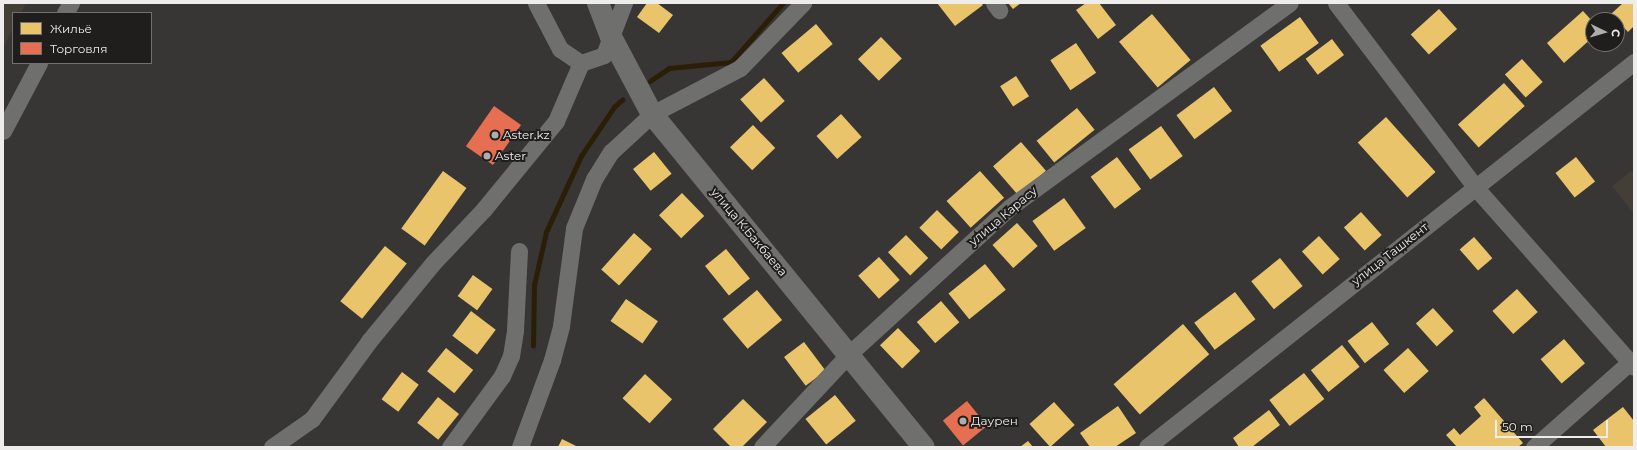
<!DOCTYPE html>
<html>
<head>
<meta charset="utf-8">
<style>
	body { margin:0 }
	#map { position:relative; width:1637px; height:450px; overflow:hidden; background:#383634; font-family:Montserrat,sans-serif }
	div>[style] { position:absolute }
	.built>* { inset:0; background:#433f36 }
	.homes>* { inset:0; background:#e9c46a; transform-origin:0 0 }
	.shops>* { inset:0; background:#e76f51; transform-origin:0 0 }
	.stream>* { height:4.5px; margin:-2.25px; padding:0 2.25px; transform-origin:2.25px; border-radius:2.25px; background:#2a1e06 }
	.minor>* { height:17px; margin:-8.5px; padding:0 8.5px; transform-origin:8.5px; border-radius:8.5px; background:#6f6f6e }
	.tertiary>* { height:22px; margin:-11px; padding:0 11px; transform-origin:11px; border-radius:11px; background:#6f6f6e }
	.dots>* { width:11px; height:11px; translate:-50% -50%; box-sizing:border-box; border:2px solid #1f1e1d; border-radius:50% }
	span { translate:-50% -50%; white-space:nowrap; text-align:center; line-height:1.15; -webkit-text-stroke:4px #1f1e1d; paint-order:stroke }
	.poi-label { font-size:12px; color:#eeedeb }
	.left { translate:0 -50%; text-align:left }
	.street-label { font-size:12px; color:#eeedeb }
	.frame { position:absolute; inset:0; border:4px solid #eeedeb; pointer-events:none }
	.legend { position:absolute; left:12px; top:12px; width:140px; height:52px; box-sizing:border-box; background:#1f1e1d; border:1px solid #72716f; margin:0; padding:5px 7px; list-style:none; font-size:12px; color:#eeedeb }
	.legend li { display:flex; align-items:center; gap:8px; height:20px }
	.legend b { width:20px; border:1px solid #72716f }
	.north { position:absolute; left:1585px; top:12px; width:40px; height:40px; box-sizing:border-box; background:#1f1e1d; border:1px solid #72716f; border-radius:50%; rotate:95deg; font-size:11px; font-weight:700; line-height:16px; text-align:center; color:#eeedeb }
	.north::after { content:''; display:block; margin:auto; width:14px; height:18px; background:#aeadab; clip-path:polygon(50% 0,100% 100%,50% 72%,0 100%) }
	.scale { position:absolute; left:1495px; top:420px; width:113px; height:18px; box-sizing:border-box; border:2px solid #eeedeb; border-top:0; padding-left:5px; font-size:12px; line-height:14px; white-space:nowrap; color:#eeedeb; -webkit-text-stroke:3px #1f1e1d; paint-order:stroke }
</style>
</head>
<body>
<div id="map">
	<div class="built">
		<i style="clip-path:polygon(3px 3px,26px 3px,21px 13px,13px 13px,13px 28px,3px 48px)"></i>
		<i style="clip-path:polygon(1634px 169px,1634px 214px,1612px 186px)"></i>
	</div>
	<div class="homes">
		<i style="clip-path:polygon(647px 3px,657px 3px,673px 15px,659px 33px,637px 17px)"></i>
		<i style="clip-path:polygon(937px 3px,981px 3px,983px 5px,955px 26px)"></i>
		<i style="clip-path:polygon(1008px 3px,1021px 3px,1013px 9px)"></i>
		<i style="clip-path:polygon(1086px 3px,1099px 3px,1116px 25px,1098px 39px,1076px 10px)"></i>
		<i style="clip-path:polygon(1623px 3px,1634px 3px,1634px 26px,1628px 32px,1611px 14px)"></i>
		<i style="left:1439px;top:9px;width:27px;height:38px;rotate:48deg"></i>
		<i style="clip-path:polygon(1583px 11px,1593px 22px,1593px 37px,1564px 63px,1547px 43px)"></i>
		<i style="left:1152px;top:14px;width:60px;height:43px;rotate:50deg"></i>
		<i style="left:1300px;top:17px;width:32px;height:49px;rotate:54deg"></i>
		<i style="left:816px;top:24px;width:26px;height:45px;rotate:50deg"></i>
		<i style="left:881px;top:37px;width:30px;height:32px;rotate:46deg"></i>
		<i style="left:1332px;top:39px;width:20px;height:33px;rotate:53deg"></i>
		<i style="left:1076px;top:43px;width:36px;height:31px;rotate:56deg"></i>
		<i style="left:1522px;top:59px;width:31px;height:23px;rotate:48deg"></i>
		<i style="left:1016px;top:76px;width:24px;height:19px;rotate:57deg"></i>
		<i style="left:764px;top:78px;width:31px;height:32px;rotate:48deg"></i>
		<i style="left:1504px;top:83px;width:31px;height:62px;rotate:48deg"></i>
		<i style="left:1214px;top:87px;width:30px;height:47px;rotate:53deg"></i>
		<i style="left:1077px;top:108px;width:28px;height:52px;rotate:51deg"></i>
		<i style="left:841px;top:114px;width:31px;height:33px;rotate:48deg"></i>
		<i style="left:1386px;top:117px;width:74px;height:38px;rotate:48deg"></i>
		<i style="left:753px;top:125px;width:32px;height:32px;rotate:46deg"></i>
		<i style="left:1161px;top:126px;width:37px;height:40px;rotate:54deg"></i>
		<i style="left:1021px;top:142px;width:38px;height:37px;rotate:49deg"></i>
		<i style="left:654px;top:152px;width:28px;height:27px;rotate:51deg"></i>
		<i style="left:1117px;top:157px;width:40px;height:33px;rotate:53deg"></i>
		<i style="left:1576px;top:157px;width:31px;height:26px;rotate:52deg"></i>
		<i style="left:443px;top:171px;width:29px;height:71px;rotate:36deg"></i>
		<i style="left:980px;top:171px;width:36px;height:45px;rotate:48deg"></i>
		<i style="left:682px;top:193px;width:32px;height:32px;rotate:46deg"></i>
		<i style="left:1064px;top:198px;width:37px;height:39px;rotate:54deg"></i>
		<i style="left:937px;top:210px;width:31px;height:25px;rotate:45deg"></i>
		<i style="left:1361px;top:212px;width:31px;height:23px;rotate:48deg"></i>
		<i style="left:1017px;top:223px;width:31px;height:33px;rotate:48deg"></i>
		<i style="left:634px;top:233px;width:24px;height:49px;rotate:42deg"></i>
		<i style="left:906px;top:235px;width:32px;height:25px;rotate:46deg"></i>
		<i style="left:1319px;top:236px;width:31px;height:23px;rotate:48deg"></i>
		<i style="left:1474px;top:237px;width:28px;height:19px;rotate:49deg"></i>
		<i style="left:385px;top:246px;width:28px;height:71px;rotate:39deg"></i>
		<i style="left:726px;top:249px;width:38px;height:27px;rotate:51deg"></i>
		<i style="left:879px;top:257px;width:31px;height:28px;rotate:48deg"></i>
		<i style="left:1280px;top:258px;width:36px;height:37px;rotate:51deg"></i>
		<i style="left:985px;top:264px;width:33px;height:47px;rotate:51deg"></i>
		<i style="left:473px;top:275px;width:24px;height:26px;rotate:36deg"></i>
		<i style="left:1517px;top:289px;width:31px;height:33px;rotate:48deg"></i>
		<i style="left:757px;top:290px;width:39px;height:45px;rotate:50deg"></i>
		<i style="left:1235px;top:292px;width:34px;height:51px;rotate:53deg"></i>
		<i style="left:626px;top:299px;width:39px;height:27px;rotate:35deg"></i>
		<i style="left:941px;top:301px;width:28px;height:32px;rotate:49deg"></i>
		<i style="left:1433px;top:308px;width:31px;height:23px;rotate:48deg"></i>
		<i style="left:471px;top:311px;width:31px;height:31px;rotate:37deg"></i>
		<i style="left:1372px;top:322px;width:28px;height:31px;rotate:52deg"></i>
		<i style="left:1183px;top:324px;width:40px;height:92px;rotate:49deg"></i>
		<i style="left:898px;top:328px;width:32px;height:25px;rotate:46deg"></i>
		<i style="left:1564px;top:339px;width:32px;height:31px;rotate:49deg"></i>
		<i style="left:804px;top:342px;width:36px;height:25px;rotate:53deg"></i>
		<i style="left:1342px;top:345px;width:28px;height:40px;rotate:51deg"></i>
		<i style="left:446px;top:348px;width:35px;height:30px;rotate:39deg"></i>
		<i style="left:1408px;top:348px;width:31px;height:33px;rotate:48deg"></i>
		<i style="left:402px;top:372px;width:21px;height:34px;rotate:37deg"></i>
		<i style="left:1304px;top:373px;width:33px;height:44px;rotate:52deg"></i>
		<i style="left:645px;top:374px;width:37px;height:33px;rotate:43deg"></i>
		<i style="left:835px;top:395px;width:33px;height:38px;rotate:51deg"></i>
		<i style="left:438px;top:397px;width:27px;height:33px;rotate:39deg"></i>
		<i style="clip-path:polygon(1484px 398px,1523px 443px,1518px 447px,1457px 447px,1446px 435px,1454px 428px,1460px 435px,1481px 416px,1474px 407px)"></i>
		<i style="clip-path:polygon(743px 399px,767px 422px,742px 447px,731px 447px,713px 429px)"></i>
		<i style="left:1054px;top:402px;width:31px;height:33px;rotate:48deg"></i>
		<i style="clip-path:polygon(1118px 406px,1136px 433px,1115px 447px,1090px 447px,1080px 433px)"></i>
		<i style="clip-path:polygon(1623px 407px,1634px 421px,1634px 447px,1606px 447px,1593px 430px)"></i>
		<i style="clip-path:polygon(1269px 410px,1280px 425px,1252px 447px,1239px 447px,1233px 438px)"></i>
		<i style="clip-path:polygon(562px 439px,578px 447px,558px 447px)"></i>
		<i style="clip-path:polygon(1028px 441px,1033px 447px,1020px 447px)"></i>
	</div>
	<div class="shops">
		<i style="left:494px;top:106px;width:33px;height:49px;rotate:35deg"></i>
		<i style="left:967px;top:401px;width:32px;height:31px;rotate:51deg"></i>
	</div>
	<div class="stream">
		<i style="left:650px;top:81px;width:23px;rotate:-34deg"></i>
		<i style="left:669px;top:68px;width:62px;rotate:-5.5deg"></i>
		<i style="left:731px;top:62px;width:79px;rotate:-48.6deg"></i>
		<i style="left:533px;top:346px;width:61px;rotate:-89.1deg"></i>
		<i style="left:534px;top:285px;width:54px;rotate:-77.2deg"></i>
		<i style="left:546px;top:232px;width:84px;rotate:-65.3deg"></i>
		<i style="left:581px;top:156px;width:59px;rotate:-56deg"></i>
		<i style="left:614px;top:107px;width:11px;rotate:-41deg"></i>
	</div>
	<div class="minor">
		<i style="left:536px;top:3px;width:52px;rotate:62.4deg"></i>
		<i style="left:560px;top:49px;width:25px;rotate:34deg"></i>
		<i style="left:581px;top:63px;width:24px;rotate:-19deg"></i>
		<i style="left:604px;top:55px;width:56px;rotate:-69deg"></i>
		<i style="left:994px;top:3px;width:9px;rotate:54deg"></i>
		<i style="left:1336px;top:3px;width:231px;rotate:52.9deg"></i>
		<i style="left:1475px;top:187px;width:240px;rotate:48.5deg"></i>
		<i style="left:65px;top:13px;width:12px;rotate:-59deg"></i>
		<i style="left:3px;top:131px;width:77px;rotate:-62.1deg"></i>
		<i style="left:272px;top:447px;width:49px;rotate:-35deg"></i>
		<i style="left:312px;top:419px;width:97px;rotate:-53.8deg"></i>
		<i style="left:369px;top:341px;width:101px;rotate:-50.6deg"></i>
		<i style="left:433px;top:263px;width:74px;rotate:-46.6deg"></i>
		<i style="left:484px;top:209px;width:114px;rotate:-50.7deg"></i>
		<i style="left:556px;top:121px;width:63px;rotate:-66.7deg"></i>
		<i style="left:450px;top:447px;width:88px;rotate:-53.8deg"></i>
		<i style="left:502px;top:376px;width:22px;rotate:-66deg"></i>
		<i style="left:511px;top:356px;width:26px;rotate:-81deg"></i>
		<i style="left:515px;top:330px;width:79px;rotate:-87.1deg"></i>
		<i style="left:520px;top:447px;width:93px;rotate:-69.8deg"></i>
		<i style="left:552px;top:360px;width:35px;rotate:-75deg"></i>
		<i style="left:561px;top:326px;width:99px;rotate:-82.4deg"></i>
		<i style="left:574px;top:228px;width:53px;rotate:-67.8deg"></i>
		<i style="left:594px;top:179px;width:32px;rotate:-58deg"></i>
		<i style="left:611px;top:152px;width:56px;rotate:-42.8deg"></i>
		<i style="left:652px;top:114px;width:99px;rotate:-27.6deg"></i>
		<i style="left:740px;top:68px;width:91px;rotate:-45.9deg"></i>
		<i style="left:762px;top:447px;width:127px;rotate:-46.9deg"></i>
		<i style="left:849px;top:354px;width:218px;rotate:-42.4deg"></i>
		<i style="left:1010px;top:207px;width:346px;rotate:-36.1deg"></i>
		<i style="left:1147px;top:447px;width:621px;rotate:-38.33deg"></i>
		<i style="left:1534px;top:447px;width:128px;rotate:-41.5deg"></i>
	</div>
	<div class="tertiary">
		<i style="left:598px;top:3px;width:36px;rotate:69deg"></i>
		<i style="left:611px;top:37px;width:87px;rotate:62deg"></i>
		<i style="left:652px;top:114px;width:430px;rotate:50.8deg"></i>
	</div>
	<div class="dots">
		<i style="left:495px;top:135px;background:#aeadab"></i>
		<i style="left:487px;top:156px;background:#aeadab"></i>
		<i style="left:963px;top:421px;background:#aeadab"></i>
	</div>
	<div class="poi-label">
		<span class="left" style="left:503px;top:135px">Aster.kz</span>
		<span class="left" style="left:495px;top:156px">Aster</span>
		<span class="left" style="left:971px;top:421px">Даурен</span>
	</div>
	<div class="street-label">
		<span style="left:1003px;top:216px;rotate:-40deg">улица Карасу</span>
		<span style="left:749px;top:232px;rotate:50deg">улица К.Бакбаева</span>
		<span style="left:1390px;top:254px;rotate:-38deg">улица Ташкент</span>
	</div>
	<div class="frame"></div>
	<ul class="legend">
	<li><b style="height:11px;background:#e9c46a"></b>Жильё</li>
	<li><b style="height:11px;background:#e76f51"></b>Торговля</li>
	</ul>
	<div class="north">С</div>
	<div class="scale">50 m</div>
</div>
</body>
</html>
